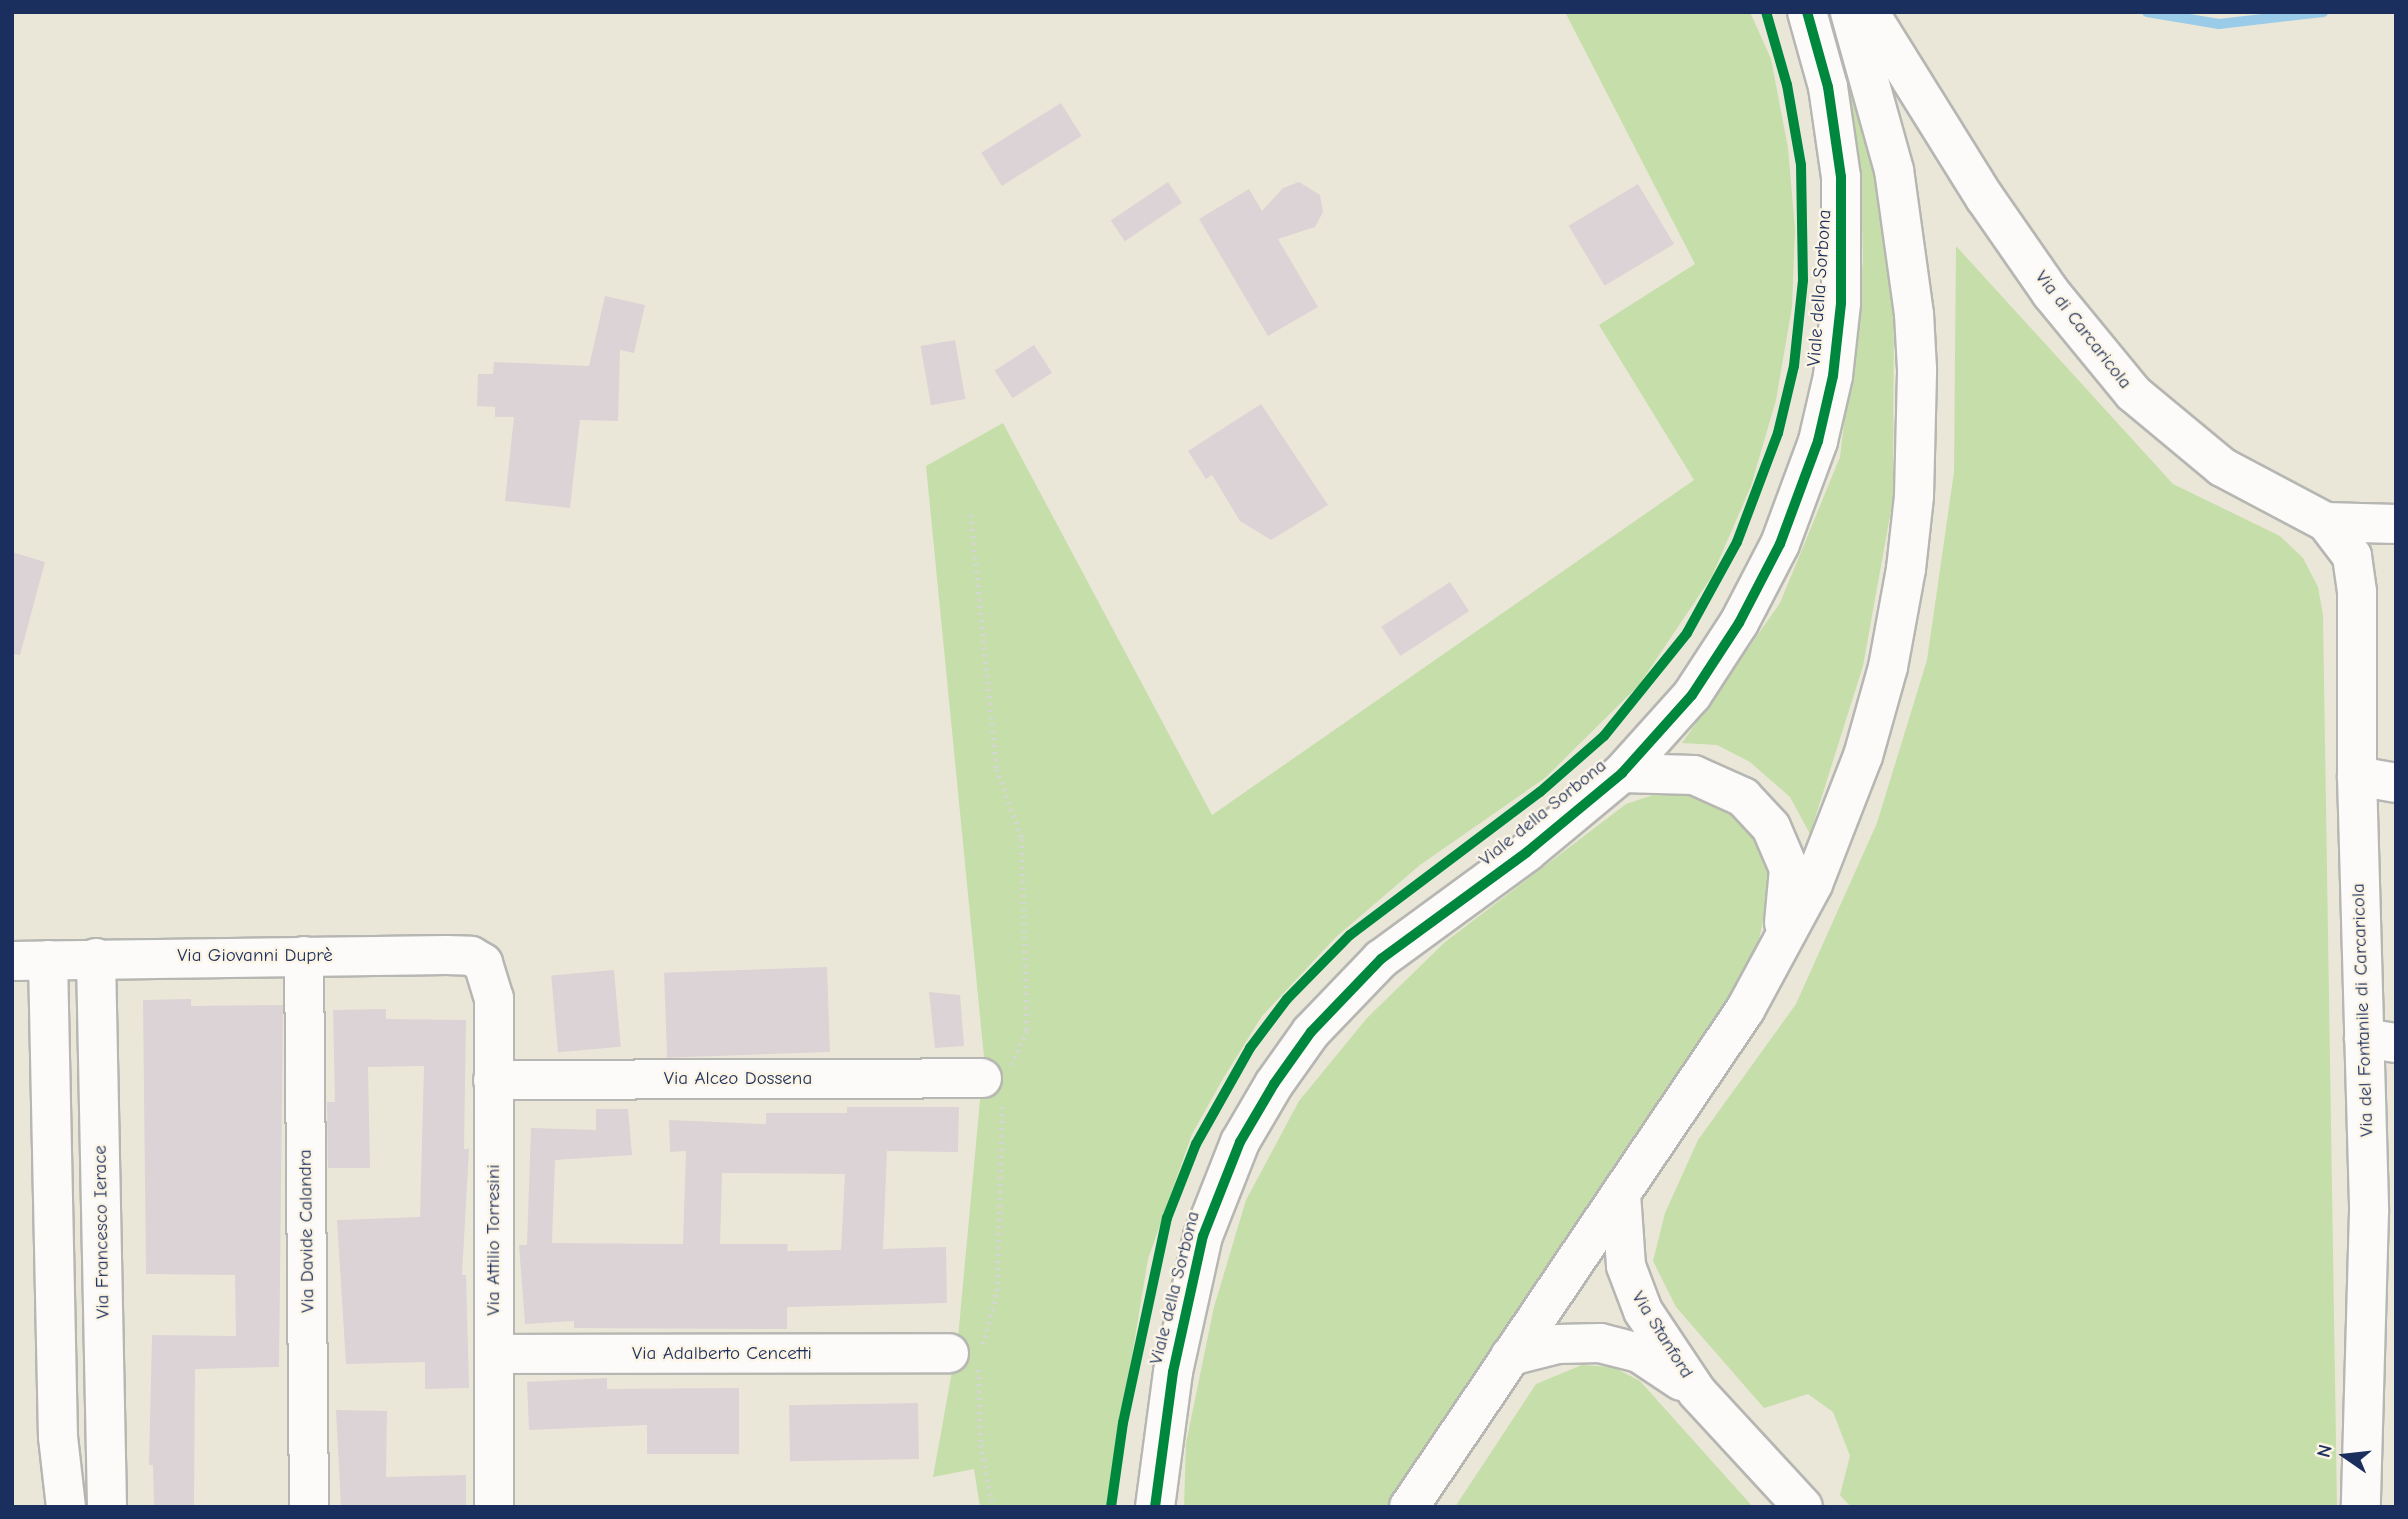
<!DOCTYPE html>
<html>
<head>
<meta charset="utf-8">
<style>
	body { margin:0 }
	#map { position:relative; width:2408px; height:1519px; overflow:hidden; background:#eae7d9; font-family:"Comic Neue",sans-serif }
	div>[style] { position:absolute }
	.green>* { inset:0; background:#c6deaa }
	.stream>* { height:10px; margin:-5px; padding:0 5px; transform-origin:5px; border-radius:5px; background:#9acce9 }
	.building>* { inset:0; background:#dbd3d5; transform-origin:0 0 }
	.path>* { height:4.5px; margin-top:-2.25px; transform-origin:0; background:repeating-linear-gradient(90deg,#d5d5d5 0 2px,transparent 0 7px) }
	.roads { filter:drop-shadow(2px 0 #b6b6b2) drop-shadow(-2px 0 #b6b6b2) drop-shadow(0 2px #b6b6b2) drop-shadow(0 -2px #b6b6b2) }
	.minor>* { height:38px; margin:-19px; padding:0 19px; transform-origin:19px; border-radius:19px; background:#fcfbf9 }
	.cycleway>* { height:10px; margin:-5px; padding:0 5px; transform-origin:5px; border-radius:5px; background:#00873e }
	span { translate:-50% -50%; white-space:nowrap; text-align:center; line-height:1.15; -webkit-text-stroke:5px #fcf5e5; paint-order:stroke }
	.street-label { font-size:19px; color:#1b2f5e }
	.frame { position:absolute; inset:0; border:14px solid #1b2f5e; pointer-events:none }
	.north { position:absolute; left:2310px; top:1421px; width:70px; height:70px; -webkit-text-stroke:5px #fcf5e5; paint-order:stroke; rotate:284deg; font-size:19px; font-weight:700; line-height:28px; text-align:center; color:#1b2f5e }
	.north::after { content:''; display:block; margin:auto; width:24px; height:32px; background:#1b2f5e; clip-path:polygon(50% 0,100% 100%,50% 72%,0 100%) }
</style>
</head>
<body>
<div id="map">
	<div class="green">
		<i style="clip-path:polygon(1565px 12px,1750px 12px,1771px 59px,1788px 148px,1795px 229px,1792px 307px,1776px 400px,1751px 486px,1712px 576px,1639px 685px,1545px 778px,1420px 865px,1336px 937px,1262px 1016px,1224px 1077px,1192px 1134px,1148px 1259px,1107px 1507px,980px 1507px,974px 1469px,933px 1477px,958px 1338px,984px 1057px,926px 466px,1003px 423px,1212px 815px,1694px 480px,1599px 325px,1695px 264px)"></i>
		<i style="clip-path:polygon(1847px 74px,1875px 177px,1894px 308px,1893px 499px,1863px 666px,1810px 834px,1790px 797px,1750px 762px,1717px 745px,1682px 743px,1780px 603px,1840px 457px,1863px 261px,1861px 183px)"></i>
		<i style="clip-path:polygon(1956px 246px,2173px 484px,2280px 536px,2303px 558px,2318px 587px,2323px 615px,2337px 1507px,1851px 1507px,1840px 1495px,1850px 1456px,1833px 1412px,1808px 1394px,1764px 1408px,1676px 1307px,1653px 1261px,1665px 1213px,1698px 1140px,1796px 1004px,1877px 823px,1927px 660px,1954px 472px)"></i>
		<i style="clip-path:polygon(1665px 791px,1709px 796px,1751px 826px,1767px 868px,1769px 895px,1759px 939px,1728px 1008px,1654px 1119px,1389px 1507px,1184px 1507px,1186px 1443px,1214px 1307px,1246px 1200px,1299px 1101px,1367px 1018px,1445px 942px,1626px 804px)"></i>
		<i style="clip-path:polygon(1582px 1365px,1613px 1367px,1640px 1381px,1753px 1507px,1455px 1507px,1536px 1384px)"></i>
	</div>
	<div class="stream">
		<i style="left:2147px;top:12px;width:73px;rotate:9.5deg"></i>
		<i style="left:2219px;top:24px;width:105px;rotate:-6.6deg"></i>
	</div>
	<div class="building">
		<i style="left:1061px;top:103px;width:39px;height:94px;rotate:58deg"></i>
		<i style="left:1168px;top:182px;width:25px;height:69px;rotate:56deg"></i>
		<i style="clip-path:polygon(1299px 182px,1320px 195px,1323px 212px,1315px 227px,1278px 239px,1318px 307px,1268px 336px,1199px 219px,1249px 189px,1262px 211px,1283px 188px)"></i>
		<i style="left:1638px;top:184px;width:70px;height:81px;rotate:59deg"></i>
		<i style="clip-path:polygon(605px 296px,645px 305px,634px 353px,620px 350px,618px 421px,580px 420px,570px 508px,505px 501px,514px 417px,495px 417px,495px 407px,477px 406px,478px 374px,493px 374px,494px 362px,589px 366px)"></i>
		<i style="left:955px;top:340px;width:60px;height:35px;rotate:80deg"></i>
		<i style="left:1034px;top:345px;width:33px;height:47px;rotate:57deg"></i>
		<i style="clip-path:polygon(1261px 404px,1328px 505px,1271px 540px,1240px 521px,1212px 475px,1206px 479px,1188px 451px)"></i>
		<i style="clip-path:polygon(12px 552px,45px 562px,20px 655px,12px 654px)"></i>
		<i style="left:1450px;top:582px;width:35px;height:82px;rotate:57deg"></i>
		<i style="left:827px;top:967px;width:85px;height:163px;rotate:88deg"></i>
		<i style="left:614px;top:970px;width:77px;height:63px;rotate:85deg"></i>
		<i style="clip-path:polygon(929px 992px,960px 995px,964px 1046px,935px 1048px)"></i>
		<i style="clip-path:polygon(191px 999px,191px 1006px,283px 1005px,279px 1367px,195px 1369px,194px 1507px,154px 1507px,153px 1465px,149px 1465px,152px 1335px,236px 1336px,235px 1275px,146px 1274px,143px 1000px)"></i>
		<i style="clip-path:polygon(386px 1009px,386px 1019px,466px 1020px,464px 1149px,469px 1149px,462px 1275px,466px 1275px,469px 1388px,425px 1389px,425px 1362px,346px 1364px,337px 1220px,420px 1217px,424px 1066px,368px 1067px,370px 1168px,328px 1168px,327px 1102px,335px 1102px,333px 1010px)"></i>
		<i style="clip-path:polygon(evenodd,847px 1107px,959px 1107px,958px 1152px,887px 1151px,883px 1249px,946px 1247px,947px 1303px,787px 1307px,787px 1329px,574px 1328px,574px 1321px,525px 1324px,519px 1245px,527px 1245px,531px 1128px,596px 1130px,596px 1109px,628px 1109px,632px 1155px,555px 1160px,552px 1243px,683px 1244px,686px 1151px,670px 1152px,669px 1120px,766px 1124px,766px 1113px,847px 1113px,847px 1107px,722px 1173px,845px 1174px,841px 1250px,787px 1251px,788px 1244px,720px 1244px,722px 1173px)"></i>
		<i style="clip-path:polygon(607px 1378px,607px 1389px,739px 1388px,739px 1454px,647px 1454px,647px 1425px,529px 1430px,527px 1382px)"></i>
		<i style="left:918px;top:1403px;width:56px;height:129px;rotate:89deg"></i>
		<i style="clip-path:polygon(336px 1410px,387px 1411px,386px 1477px,466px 1475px,466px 1507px,341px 1507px)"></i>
	</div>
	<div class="path">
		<i style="left:971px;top:515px;width:255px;rotate:84.2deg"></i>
		<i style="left:997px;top:769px;width:74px;rotate:70.3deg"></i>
		<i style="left:1022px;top:839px;width:192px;rotate:88.5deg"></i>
		<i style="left:1027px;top:1031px;width:37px;rotate:114deg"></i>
		<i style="left:983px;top:1344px;width:55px;rotate:-75.2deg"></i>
		<i style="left:997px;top:1291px;width:184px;rotate:-88.4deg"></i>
		<i style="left:979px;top:1370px;width:75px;rotate:88.5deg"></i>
		<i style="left:981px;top:1445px;width:63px;rotate:79deg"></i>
	</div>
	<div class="roads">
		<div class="minor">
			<i style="left:1869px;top:12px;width:219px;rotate:58.1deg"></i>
			<i style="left:1985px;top:198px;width:116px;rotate:55.2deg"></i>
			<i style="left:2051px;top:293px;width:129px;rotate:50.6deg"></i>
			<i style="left:2133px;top:393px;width:116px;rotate:39.7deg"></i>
			<i style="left:2222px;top:467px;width:118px;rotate:27.9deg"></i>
			<i style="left:2326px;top:522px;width:43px;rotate:52.6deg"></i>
			<i style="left:2352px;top:556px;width:36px;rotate:82deg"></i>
			<i style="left:2357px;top:592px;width:184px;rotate:90deg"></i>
			<i style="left:2357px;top:776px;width:436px;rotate:88.4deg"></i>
			<i style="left:2369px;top:1212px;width:295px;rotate:91.6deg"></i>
			<i style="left:2326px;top:522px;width:70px;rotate:1.6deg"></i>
			<i style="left:1622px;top:773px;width:72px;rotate:1.6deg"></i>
			<i style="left:1694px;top:775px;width:54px;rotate:24.2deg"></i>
			<i style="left:1743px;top:797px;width:41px;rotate:47deg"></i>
			<i style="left:1771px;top:827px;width:46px;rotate:66.8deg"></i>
			<i style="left:1789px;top:869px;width:54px;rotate:95.3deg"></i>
			<i style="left:2357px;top:776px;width:40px;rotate:10deg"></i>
			<i style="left:304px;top:956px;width:551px;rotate:89.48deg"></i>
			<i style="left:96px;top:958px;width:549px;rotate:88.85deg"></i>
			<i style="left:48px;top:960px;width:477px;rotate:88.8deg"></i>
			<i style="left:58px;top:1437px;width:70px;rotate:83.5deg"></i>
			<i style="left:12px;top:961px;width:435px;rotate:-0.8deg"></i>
			<i style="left:447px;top:955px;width:24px;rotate:2deg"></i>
			<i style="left:471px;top:956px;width:14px;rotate:30deg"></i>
			<i style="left:483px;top:963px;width:37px;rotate:73deg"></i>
			<i style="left:494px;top:998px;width:509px;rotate:90deg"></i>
			<i style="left:2364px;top:1038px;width:32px;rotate:9deg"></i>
			<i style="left:493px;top:1080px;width:489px;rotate:-0.2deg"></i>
			<i style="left:1621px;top:1194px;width:72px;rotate:86deg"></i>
			<i style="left:1626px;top:1266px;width:48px;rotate:69.3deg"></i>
			<i style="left:1643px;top:1311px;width:97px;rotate:56.3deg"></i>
			<i style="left:1697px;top:1392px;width:156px;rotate:47.3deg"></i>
			<i style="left:494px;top:1354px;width:455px;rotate:-0.1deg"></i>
			<i style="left:1510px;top:1356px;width:49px;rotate:-14deg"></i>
			<i style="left:1558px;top:1344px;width:42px;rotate:-1.4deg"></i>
			<i style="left:1600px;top:1343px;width:40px;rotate:14.4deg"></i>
			<i style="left:1639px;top:1353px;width:50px;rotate:33.7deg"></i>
			<i style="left:1155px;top:1507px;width:136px;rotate:-82.4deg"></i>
			<i style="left:1173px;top:1372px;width:139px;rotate:-77.6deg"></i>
			<i style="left:1203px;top:1236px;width:101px;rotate:-68.5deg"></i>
			<i style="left:1240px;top:1142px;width:67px;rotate:-59.6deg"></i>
			<i style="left:1274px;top:1084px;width:64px;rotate:-54.6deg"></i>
			<i style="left:1311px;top:1032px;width:101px;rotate:-46.2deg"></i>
			<i style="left:1381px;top:959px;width:181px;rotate:-36.2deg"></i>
			<i style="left:1527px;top:852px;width:124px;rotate:-39.7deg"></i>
			<i style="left:1622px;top:773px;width:105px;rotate:-48.1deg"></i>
			<i style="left:1692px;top:695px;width:86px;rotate:-56.9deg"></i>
			<i style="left:1739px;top:623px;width:89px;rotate:-62.6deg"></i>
			<i style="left:1780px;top:544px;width:110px;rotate:-69.7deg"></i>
			<i style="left:1818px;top:441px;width:67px;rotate:-77deg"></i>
			<i style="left:1833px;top:376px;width:73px;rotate:-83.7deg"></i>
			<i style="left:1841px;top:303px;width:126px;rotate:-90deg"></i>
			<i style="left:1841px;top:177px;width:91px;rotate:-98.2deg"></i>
			<i style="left:1828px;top:87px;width:78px;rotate:-105.6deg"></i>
			<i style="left:1409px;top:1507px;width:600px;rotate:-55.94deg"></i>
			<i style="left:1745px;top:1010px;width:143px;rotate:-61.6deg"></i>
			<i style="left:1813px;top:884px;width:137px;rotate:-68.7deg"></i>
			<i style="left:1863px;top:756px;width:92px;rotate:-74.3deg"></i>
			<i style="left:1888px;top:667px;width:100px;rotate:-79.6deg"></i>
			<i style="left:1906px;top:569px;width:73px;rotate:-83.7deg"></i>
			<i style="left:1914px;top:496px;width:127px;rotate:-88.6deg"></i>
			<i style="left:1917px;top:369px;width:55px;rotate:-93.1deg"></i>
			<i style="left:1914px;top:314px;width:145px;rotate:-97.9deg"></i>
			<i style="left:1894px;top:170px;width:164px;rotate:-105.6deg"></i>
		</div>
	</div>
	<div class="cycleway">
		<i style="left:1111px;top:1507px;width:85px;rotate:-81.9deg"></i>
		<i style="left:1123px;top:1423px;width:210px;rotate:-77.9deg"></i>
		<i style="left:1167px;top:1218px;width:79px;rotate:-68.6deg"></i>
		<i style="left:1196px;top:1144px;width:110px;rotate:-60.6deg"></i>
		<i style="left:1250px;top:1048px;width:61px;rotate:-52.9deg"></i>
		<i style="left:1287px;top:999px;width:90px;rotate:-45.5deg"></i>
		<i style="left:1350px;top:935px;width:238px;rotate:-37deg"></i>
		<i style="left:1540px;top:792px;width:85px;rotate:-41.2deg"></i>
		<i style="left:1604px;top:736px;width:132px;rotate:-51.1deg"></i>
		<i style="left:1687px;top:633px;width:104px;rotate:-61.2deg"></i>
		<i style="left:1737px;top:542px;width:116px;rotate:-69.4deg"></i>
		<i style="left:1778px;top:433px;width:69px;rotate:-76.6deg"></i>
		<i style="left:1794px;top:366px;width:86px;rotate:-84deg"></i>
		<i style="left:1803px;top:280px;width:115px;rotate:-91deg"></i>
		<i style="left:1801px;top:165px;width:81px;rotate:-99.9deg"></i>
		<i style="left:1787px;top:85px;width:76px;rotate:-106deg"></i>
		<i style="left:1155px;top:1507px;width:136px;rotate:-82.4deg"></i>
		<i style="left:1173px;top:1372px;width:139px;rotate:-77.6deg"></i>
		<i style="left:1203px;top:1236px;width:101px;rotate:-68.5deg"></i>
		<i style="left:1240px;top:1142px;width:67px;rotate:-59.6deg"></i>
		<i style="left:1274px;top:1084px;width:64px;rotate:-54.6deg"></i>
		<i style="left:1311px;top:1032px;width:101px;rotate:-46.2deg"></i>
		<i style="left:1381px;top:959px;width:181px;rotate:-36.2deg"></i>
		<i style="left:1527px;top:852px;width:124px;rotate:-39.7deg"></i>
		<i style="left:1622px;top:773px;width:105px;rotate:-48.1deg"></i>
		<i style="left:1692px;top:695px;width:86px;rotate:-56.9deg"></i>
		<i style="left:1739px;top:623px;width:89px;rotate:-62.6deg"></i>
		<i style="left:1780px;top:544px;width:110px;rotate:-69.7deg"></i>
		<i style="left:1818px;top:441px;width:67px;rotate:-77deg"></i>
		<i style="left:1833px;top:376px;width:73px;rotate:-83.7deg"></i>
		<i style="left:1841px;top:303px;width:126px;rotate:-90deg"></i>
		<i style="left:1841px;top:177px;width:91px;rotate:-98.2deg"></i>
		<i style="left:1828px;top:87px;width:78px;rotate:-105.6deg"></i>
	</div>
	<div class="street-label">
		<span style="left:1820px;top:288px;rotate:-86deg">Viale della Sorbona</span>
		<span style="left:2083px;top:330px;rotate:52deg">Via di Carcaricola</span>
		<span style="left:1543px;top:813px;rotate:-39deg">Viale della Sorbona</span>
		<span style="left:255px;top:956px">Via Giovanni Duprè</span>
		<span style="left:2363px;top:1010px;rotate:-92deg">Via del Fontanile di Carcaricola</span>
		<span style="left:738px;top:1079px">Via Alceo Dossena</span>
		<span style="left:307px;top:1231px;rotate:-91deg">Via Davide Calandra</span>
		<span style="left:102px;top:1232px;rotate:-91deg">Via Francesco Ierace</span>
		<span style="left:494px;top:1240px;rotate:-90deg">Via Attilio Torresini</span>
		<span style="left:1175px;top:1288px;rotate:-76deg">Viale della Sorbona</span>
		<span style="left:1662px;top:1335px;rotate:58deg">Via Stanford</span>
		<span style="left:722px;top:1354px">Via Adalberto Cencetti</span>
	</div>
	<div class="frame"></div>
	<div class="north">N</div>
</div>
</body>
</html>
